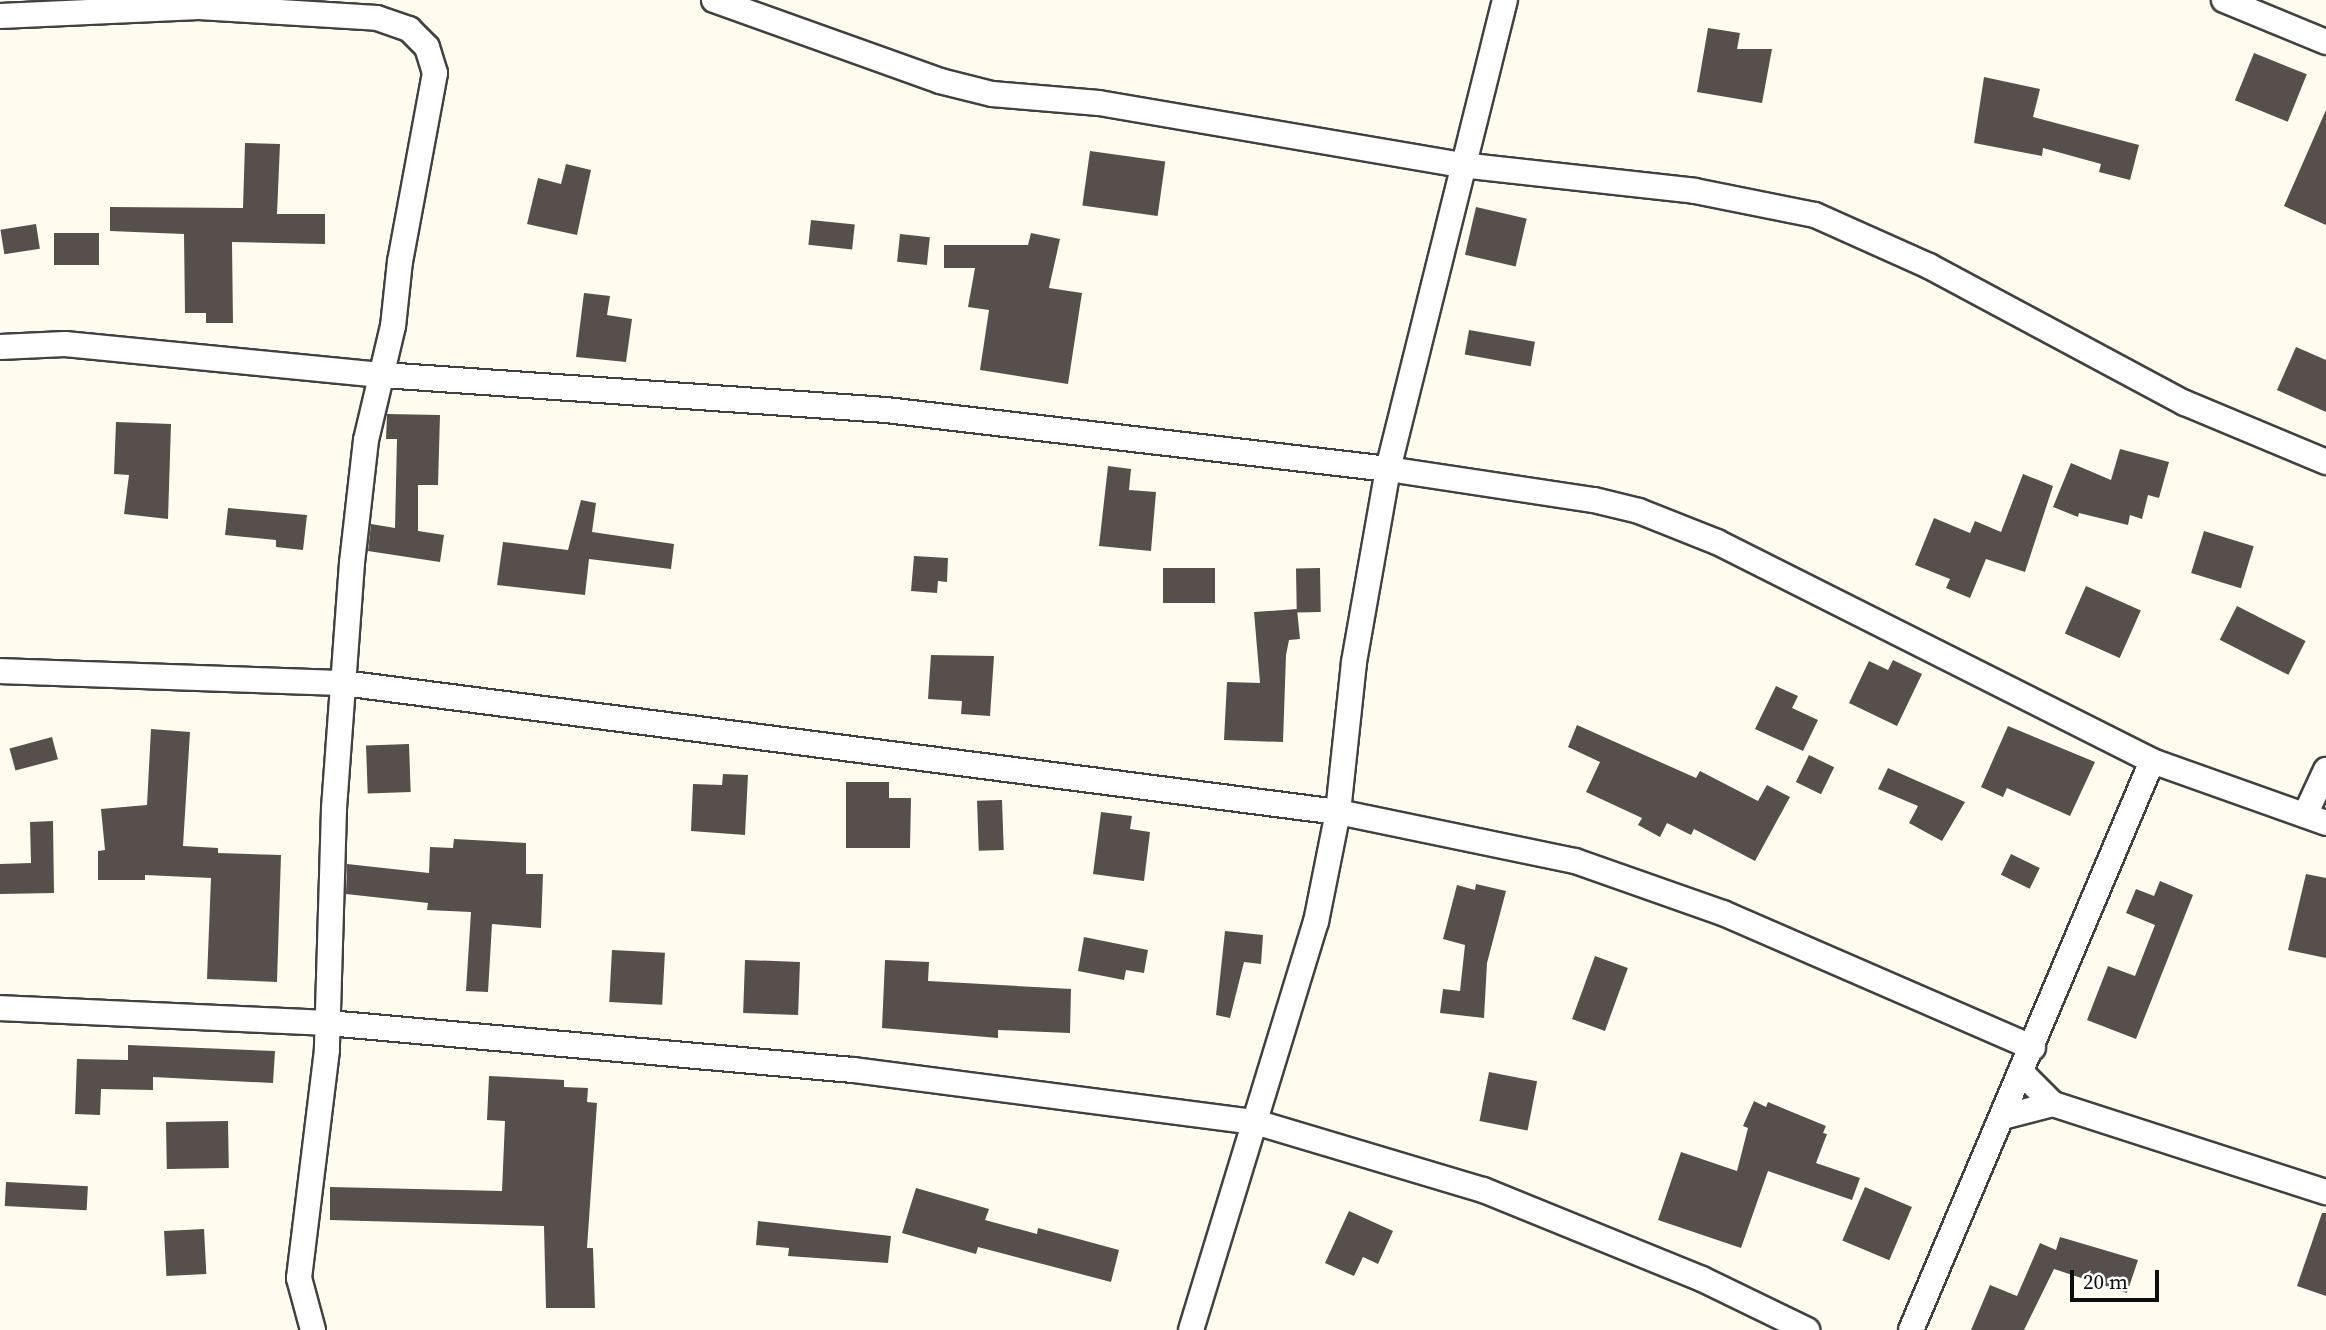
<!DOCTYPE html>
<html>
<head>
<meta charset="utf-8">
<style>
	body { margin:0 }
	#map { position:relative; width:2326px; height:1330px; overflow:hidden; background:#fffcef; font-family:"Source Serif 4",serif }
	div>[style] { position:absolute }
	.building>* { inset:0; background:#564f4b; transform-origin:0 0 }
	.roads { filter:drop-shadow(2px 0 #414141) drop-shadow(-2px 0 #414141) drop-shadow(0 2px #414141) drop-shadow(0 -2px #414141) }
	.street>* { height:24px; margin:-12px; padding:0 12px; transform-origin:12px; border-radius:12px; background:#fff }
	span { translate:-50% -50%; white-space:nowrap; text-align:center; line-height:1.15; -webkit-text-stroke:7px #fff; paint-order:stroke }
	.scale { position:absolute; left:2070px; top:1270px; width:89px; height:32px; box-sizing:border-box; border:4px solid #0e0e0e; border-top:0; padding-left:9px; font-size:21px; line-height:24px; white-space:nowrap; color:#0e0e0e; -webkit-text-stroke:5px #fff; paint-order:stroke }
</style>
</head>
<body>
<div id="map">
	<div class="building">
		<i style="clip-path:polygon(1708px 28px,1740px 33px,1737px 49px,1772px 49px,1762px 103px,1697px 92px)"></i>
		<i style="left:2254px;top:53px;width:57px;height:51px;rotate:22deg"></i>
		<i style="clip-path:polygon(1984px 77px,2040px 89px,2033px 117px,2139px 145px,2130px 180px,2099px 172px,2101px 164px,2043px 148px,2042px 156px,1974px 143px)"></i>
		<i style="clip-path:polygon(2326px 110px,2326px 225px,2284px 206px)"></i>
		<i style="clip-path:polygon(245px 143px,280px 144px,277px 214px,325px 214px,325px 244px,232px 242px,233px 323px,206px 323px,206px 313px,185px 313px,184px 234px,110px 231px,110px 207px,243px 208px)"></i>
		<i style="left:1090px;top:151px;width:76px;height:55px;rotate:8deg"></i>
		<i style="clip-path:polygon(566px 164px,591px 170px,577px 235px,527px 224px,538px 178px,561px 184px)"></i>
		<i style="left:1476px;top:207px;width:52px;height:49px;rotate:13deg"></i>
		<i style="left:811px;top:220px;width:44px;height:25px;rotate:6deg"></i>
		<i style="left:36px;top:224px;width:25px;height:36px;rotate:81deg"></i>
		<i style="left:99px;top:233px;width:32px;height:45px;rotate:90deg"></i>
		<i style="clip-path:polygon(1031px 233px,1060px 239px,1049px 288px,1082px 293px,1068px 384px,980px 370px,989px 310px,968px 307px,975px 268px,944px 268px,944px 245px,1028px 245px)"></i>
		<i style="left:900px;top:234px;width:30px;height:28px;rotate:6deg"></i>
		<i style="clip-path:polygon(584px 293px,610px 296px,607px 315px,632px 319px,626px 362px,576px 357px)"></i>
		<i style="left:1469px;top:330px;width:67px;height:25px;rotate:10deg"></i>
		<i style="clip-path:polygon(2296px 347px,2326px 360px,2326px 412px,2277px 390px)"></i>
		<i style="clip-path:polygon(387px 414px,440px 415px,438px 485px,418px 485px,418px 531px,444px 535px,440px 562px,368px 551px,371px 524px,395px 528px,397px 439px,386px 439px)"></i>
		<i style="clip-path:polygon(116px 422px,171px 424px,168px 519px,124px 514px,129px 475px,114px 474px)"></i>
		<i style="clip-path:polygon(2120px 449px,2169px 462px,2159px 498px,2148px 495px,2142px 519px,2130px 515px,2128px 525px,2079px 513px,2078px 517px,2053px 507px,2071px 463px,2111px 480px)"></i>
		<i style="clip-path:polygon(1108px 466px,1131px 469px,1129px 490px,1156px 492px,1151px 551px,1099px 546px)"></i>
		<i style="clip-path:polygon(2023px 474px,2053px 486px,2025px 572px,1986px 559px,1970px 598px,1946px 588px,1950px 579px,1915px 565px,1934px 518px,1970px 533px,1975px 521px,2001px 532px)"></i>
		<i style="clip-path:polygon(581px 500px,596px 503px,592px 532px,674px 544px,671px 569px,589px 559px,585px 595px,497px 585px,503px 542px,568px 550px)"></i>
		<i style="clip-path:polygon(228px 508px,307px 515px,303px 550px,276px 547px,276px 540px,225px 535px)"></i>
		<i style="left:2204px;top:531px;width:52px;height:44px;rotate:17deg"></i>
		<i style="clip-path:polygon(914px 556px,948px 558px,947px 582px,938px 581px,937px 593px,911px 591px)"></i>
		<i style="left:1163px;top:568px;width:52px;height:35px"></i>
		<i style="left:1320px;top:568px;width:44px;height:24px;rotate:89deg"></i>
		<i style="left:2086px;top:586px;width:60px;height:52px;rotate:24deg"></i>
		<i style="left:2237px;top:606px;width:77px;height:38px;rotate:27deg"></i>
		<i style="clip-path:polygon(1297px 609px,1300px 639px,1289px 640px,1286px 655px,1283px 742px,1224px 740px,1227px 682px,1260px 683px,1254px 612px)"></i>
		<i style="clip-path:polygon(931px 655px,994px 656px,990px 716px,961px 714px,962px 701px,928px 699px)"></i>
		<i style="clip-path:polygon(1893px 660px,1922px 674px,1897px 726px,1849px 703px,1869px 661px,1888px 670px)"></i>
		<i style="clip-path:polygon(1776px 686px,1798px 696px,1792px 708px,1818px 720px,1803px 751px,1755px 729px)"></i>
		<i style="clip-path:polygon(1577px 725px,1696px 778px,1700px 771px,1758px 801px,1767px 785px,1790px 797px,1755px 861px,1694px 829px,1691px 835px,1667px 823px,1660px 837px,1638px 825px,1642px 818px,1586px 792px,1600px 762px,1568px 747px)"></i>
		<i style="clip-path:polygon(2008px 726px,2095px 762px,2070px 816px,2007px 788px,2003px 797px,1981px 787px)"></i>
		<i style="clip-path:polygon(151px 729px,190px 732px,183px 846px,218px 848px,218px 853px,281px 855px,277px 982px,207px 979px,211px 878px,145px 875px,145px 880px,98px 880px,98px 851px,105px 850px,101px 809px,147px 805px)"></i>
		<i style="left:52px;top:737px;width:23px;height:44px;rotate:75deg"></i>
		<i style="left:409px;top:744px;width:48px;height:43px;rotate:88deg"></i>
		<i style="left:1809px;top:755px;width:28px;height:30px;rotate:26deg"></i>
		<i style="clip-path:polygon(1888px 768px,1965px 802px,1942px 841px,1909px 823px,1918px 806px,1878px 789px)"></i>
		<i style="clip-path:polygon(723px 774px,748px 775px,745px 835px,691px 831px,693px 784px,722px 785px)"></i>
		<i style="clip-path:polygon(846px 782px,889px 782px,889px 798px,911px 798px,910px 848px,846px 848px)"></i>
		<i style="left:1002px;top:800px;width:50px;height:25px;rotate:88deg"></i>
		<i style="clip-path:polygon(1101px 812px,1132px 816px,1130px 829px,1150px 832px,1144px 881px,1093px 874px)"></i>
		<i style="clip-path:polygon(53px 821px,54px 893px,0 894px,0 864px,31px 863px,30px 822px)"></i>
		<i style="clip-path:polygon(454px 839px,526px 843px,526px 874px,543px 874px,541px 928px,492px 924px,488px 992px,466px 991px,471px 912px,427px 910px,428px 903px,346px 894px,347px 864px,429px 873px,430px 847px,453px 848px)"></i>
		<i style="left:2011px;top:854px;width:32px;height:23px;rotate:26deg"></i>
		<i style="clip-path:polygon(2306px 874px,2326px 878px,2326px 958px,2288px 950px)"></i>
		<i style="clip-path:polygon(2160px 881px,2193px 895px,2136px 1039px,2087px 1020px,2108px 966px,2135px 976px,2155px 925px,2126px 913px,2136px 889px,2154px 896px)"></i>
		<i style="clip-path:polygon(1476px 884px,1506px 891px,1487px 963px,1484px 1018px,1440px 1013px,1443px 989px,1460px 991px,1465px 945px,1443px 939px,1457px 885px,1475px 890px)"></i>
		<i style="clip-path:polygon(1225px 931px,1263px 935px,1261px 964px,1244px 962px,1230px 1018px,1216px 1015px)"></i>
		<i style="clip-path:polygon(1084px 937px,1148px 950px,1144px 973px,1126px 970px,1124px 980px,1078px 971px)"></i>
		<i style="left:612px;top:950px;width:53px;height:52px;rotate:3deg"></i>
		<i style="left:1595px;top:956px;width:35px;height:67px;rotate:20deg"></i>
		<i style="left:745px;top:960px;width:55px;height:53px;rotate:2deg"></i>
		<i style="clip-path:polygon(885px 960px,929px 962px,928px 981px,1071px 989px,1070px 1033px,998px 1030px,998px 1038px,882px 1028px)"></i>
		<i style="clip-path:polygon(128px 1045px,275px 1051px,273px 1083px,153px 1077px,153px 1090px,101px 1089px,100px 1115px,75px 1114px,77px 1059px,128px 1060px)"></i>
		<i style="left:1489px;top:1072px;width:49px;height:50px;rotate:11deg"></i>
		<i style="clip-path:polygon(489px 1076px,564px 1080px,564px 1087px,588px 1088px,587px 1102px,597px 1103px,587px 1248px,593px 1248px,595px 1308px,546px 1308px,544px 1226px,330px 1220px,330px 1187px,502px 1191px,505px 1121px,487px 1120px)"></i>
		<i style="clip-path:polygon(1754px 1101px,1766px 1107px,1768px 1102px,1826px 1126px,1823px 1133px,1827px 1134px,1816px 1163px,1860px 1178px,1852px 1200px,1768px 1171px,1741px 1248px,1658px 1220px,1681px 1152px,1737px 1171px,1748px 1128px,1743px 1126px)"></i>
		<i style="left:228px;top:1121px;width:47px;height:62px;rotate:89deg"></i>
		<i style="left:6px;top:1182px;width:82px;height:24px;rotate:3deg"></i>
		<i style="left:1865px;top:1187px;width:51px;height:58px;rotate:23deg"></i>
		<i style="clip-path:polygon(916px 1188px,989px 1209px,985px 1220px,1037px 1234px,1038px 1228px,1119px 1250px,1111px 1282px,978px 1247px,976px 1254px,902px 1233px)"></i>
		<i style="clip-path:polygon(1349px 1211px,1393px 1231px,1378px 1264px,1363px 1257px,1354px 1276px,1325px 1263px)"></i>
		<i style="clip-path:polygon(2322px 1213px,2326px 1213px,2326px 1296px,2297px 1286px)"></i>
		<i style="clip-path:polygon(758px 1221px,891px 1236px,888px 1263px,788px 1256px,789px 1248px,756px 1245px)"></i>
		<i style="left:204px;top:1229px;width:45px;height:40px;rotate:87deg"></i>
		<i style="clip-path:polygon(2060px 1237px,2138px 1260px,2127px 1293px,2054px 1269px,2024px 1330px,1971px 1330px,1990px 1285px,2017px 1296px,2040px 1243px,2056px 1250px)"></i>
	</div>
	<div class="roads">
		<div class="street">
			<i style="left:714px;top:0;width:240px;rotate:19.7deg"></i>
			<i style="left:940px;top:81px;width:54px;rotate:14deg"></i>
			<i style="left:992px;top:94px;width:107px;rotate:4.8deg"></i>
			<i style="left:1099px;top:103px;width:367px;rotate:9.7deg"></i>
			<i style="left:1461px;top:165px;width:235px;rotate:6.3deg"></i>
			<i style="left:1695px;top:191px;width:122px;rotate:11.3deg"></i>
			<i style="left:1815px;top:215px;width:125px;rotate:24.1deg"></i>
			<i style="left:1929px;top:266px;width:290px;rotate:28.2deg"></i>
			<i style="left:2185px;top:403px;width:153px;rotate:22.7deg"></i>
			<i style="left:2224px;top:0;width:110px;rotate:22.4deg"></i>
			<i style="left:0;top:16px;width:199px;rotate:-2.6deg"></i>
			<i style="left:199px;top:7px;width:178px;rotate:3.5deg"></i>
			<i style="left:377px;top:18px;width:34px;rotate:19deg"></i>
			<i style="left:409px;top:29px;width:25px;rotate:45deg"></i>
			<i style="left:427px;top:47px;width:27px;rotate:73deg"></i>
			<i style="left:435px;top:73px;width:191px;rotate:100.5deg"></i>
			<i style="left:400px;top:261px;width:65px;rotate:96.1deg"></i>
			<i style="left:393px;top:326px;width:117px;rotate:103.3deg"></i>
			<i style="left:366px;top:440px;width:124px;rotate:96.5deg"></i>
			<i style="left:352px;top:563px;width:247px;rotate:94.2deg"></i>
			<i style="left:334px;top:809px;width:241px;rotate:91.7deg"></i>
			<i style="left:327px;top:1050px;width:230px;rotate:97deg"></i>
			<i style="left:299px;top:1278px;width:54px;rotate:74.9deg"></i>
			<i style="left:0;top:347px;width:65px;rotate:-2.6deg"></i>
			<i style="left:65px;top:344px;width:320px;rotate:5.6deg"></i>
			<i style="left:383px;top:375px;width:504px;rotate:3.98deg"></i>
			<i style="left:886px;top:410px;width:505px;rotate:6.7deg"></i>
			<i style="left:1388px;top:469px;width:208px;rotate:8.6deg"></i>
			<i style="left:1594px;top:500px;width:46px;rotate:13.7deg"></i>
			<i style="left:1639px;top:511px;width:84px;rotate:21.7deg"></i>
			<i style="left:1717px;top:542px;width:487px;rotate:26.7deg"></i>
			<i style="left:2152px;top:761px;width:185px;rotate:19.6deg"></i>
			<i style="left:0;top:671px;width:343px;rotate:2deg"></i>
			<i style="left:343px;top:683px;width:1003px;rotate:7.39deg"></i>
			<i style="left:1338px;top:812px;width:242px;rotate:11.7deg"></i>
			<i style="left:1575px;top:861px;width:157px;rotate:19.4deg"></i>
			<i style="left:1723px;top:913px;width:338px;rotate:23.5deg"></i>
			<i style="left:2305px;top:815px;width:50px;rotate:-65deg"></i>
			<i style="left:0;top:1008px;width:328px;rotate:2.6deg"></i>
			<i style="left:328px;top:1023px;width:527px;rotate:5.12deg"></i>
			<i style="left:853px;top:1070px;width:405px;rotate:7.4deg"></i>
			<i style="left:1255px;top:1122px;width:238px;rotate:16.6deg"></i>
			<i style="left:1483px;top:1190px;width:236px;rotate:22.1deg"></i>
			<i style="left:1702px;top:1279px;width:117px;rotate:25.9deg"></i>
			<i style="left:2023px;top:1074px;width:42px;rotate:45deg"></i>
			<i style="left:2053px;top:1104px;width:287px;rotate:17.9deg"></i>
			<i style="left:2003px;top:1117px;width:52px;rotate:-14.6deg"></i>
			<i style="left:1191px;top:1330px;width:427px;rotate:-73deg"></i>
			<i style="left:1316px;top:922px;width:112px;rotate:-78.7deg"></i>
			<i style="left:1338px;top:812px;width:151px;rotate:-83.9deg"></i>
			<i style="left:1354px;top:662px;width:196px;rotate:-80deg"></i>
			<i style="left:1388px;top:469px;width:483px;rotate:-76deg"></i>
			<i style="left:1911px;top:1330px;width:618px;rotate:-67.04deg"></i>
		</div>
	</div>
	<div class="scale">20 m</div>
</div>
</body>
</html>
